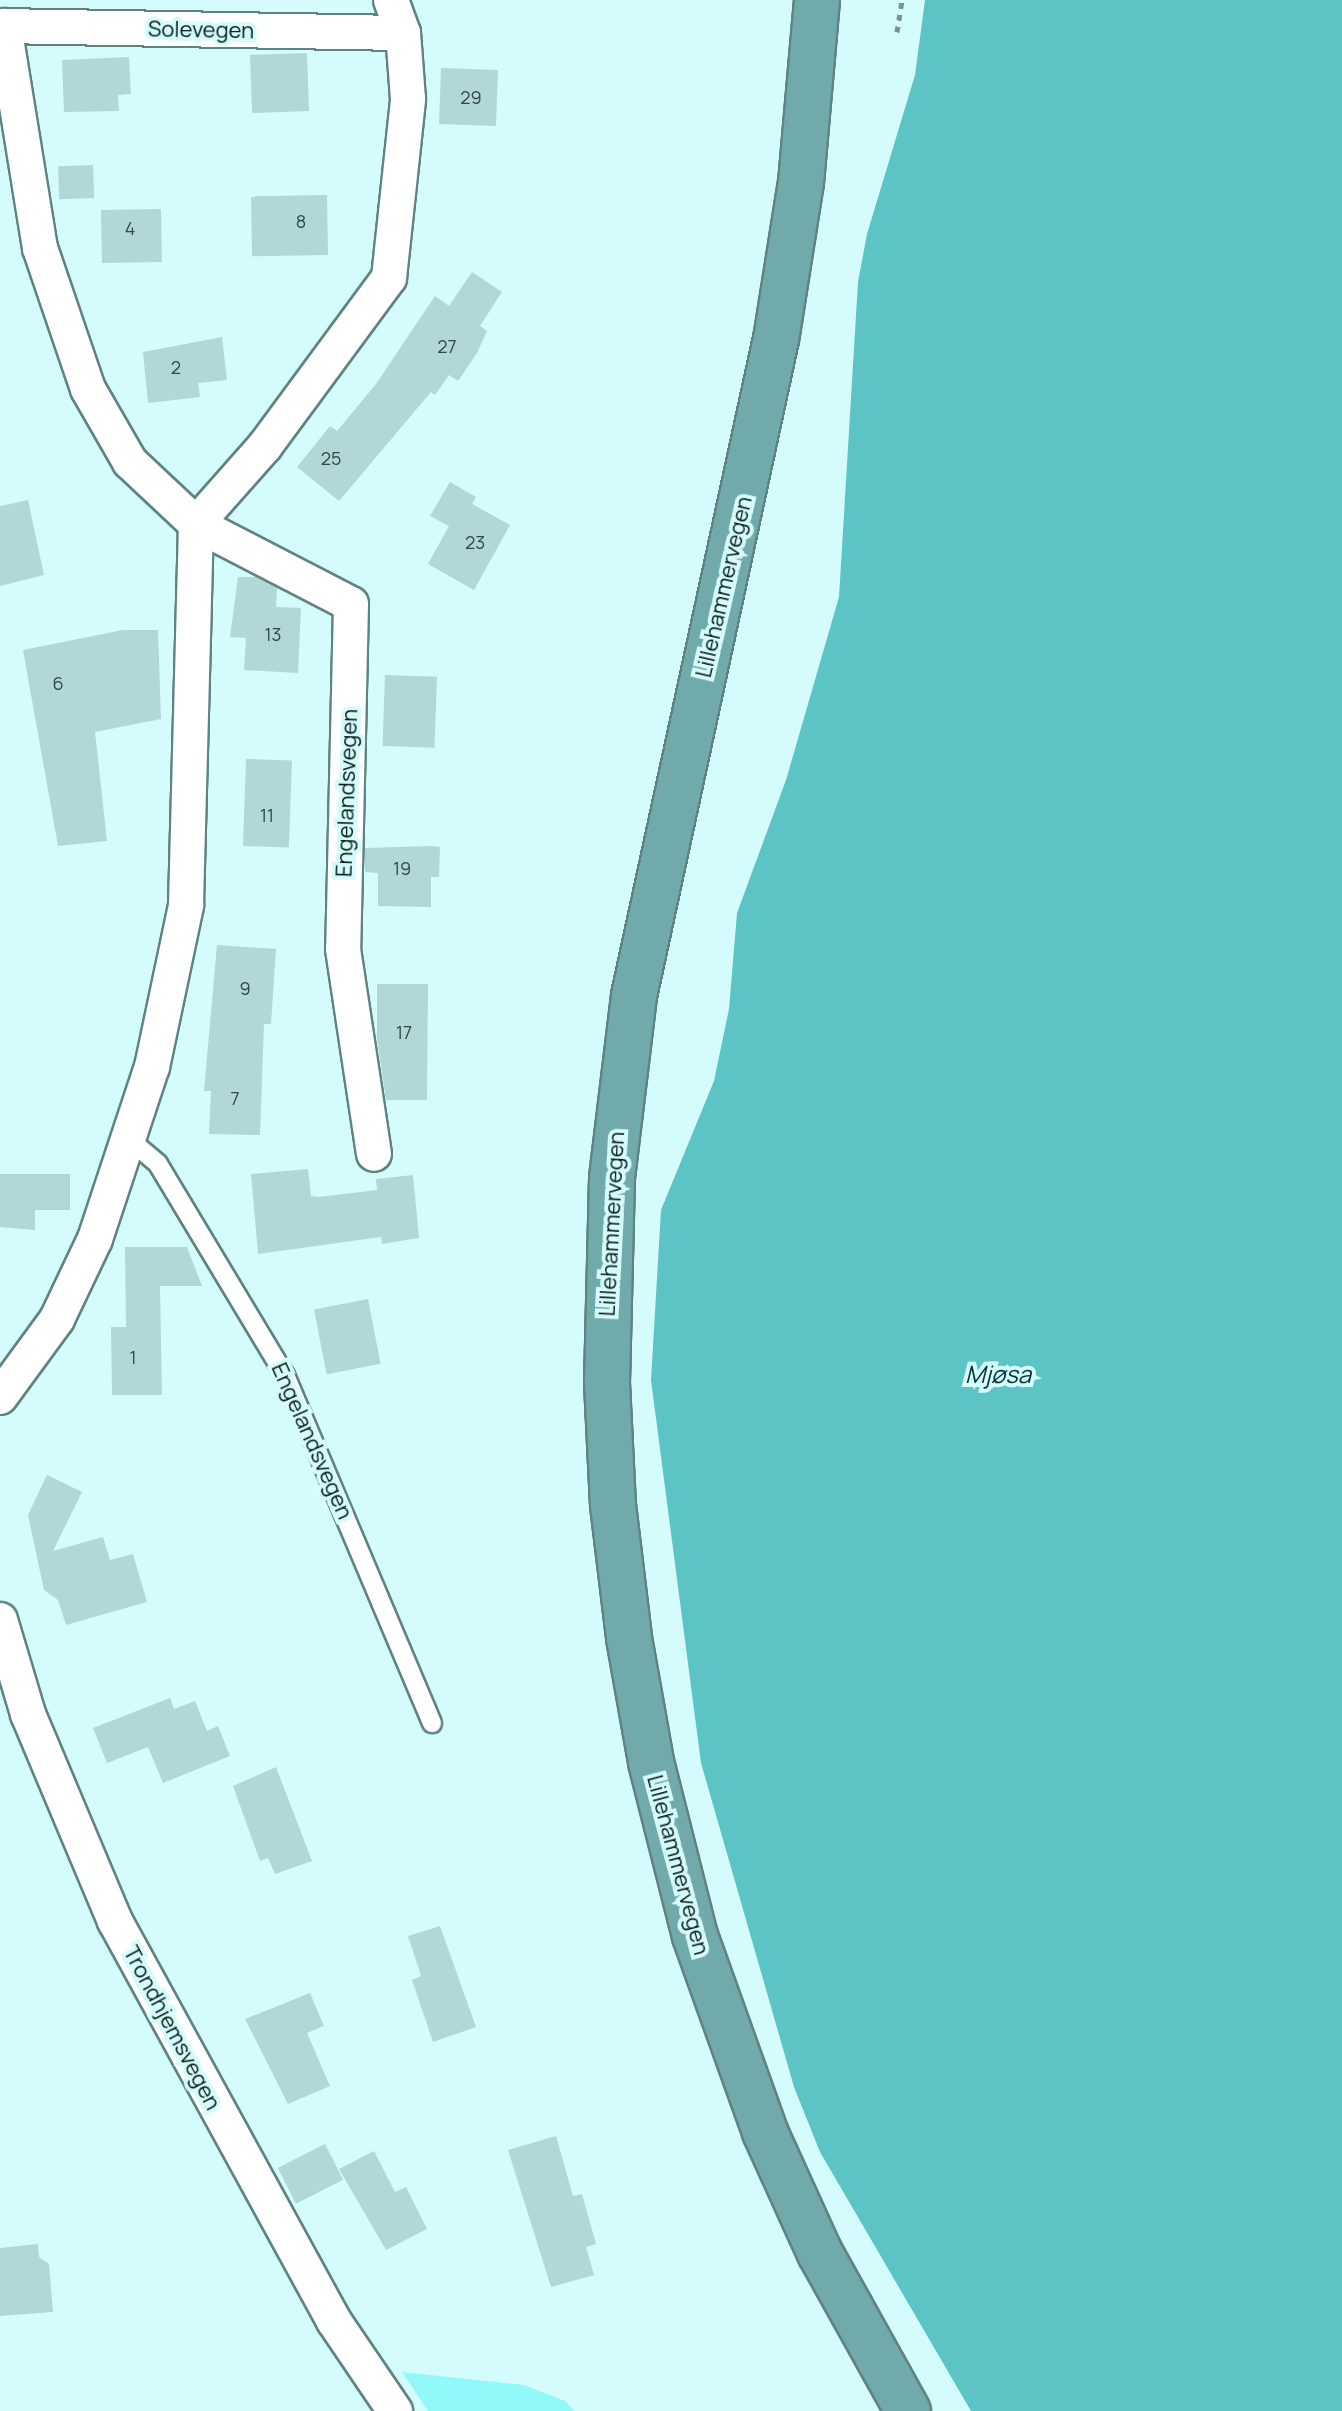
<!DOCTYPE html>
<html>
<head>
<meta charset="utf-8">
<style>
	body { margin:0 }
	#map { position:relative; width:1342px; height:2411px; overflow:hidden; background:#d5fcfc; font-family:Manrope,sans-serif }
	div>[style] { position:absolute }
	.green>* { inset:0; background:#92f9fa }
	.water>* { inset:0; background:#5cc4c5 }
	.building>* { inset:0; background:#b1d7d7; transform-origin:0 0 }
	.path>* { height:5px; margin-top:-2.5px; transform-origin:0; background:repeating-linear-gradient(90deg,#779292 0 6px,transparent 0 12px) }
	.roads { filter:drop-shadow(2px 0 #5f8383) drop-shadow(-2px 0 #5f8383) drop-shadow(0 2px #5f8383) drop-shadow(0 -2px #5f8383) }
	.service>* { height:18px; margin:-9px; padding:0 9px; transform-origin:9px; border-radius:9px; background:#fff }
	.minor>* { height:34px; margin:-17px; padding:0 17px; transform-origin:17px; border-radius:17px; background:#fff }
	.trunk>* { height:44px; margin:-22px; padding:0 22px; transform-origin:22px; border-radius:22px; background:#70aaaa }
	span { translate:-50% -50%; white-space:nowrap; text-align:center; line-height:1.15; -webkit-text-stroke:8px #d5fcfc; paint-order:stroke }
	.number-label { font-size:18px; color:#344848 }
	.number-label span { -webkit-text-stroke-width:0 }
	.street-label { font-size:22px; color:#0a1818 }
	.water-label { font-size:24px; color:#033738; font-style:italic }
</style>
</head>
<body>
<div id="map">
	<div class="green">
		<i style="clip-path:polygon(402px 2372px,524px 2385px,565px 2401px,575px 2411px,428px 2411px)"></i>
	</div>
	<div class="water">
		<i style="clip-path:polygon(925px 0,1342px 0,1342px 2411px,971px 2411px,820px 2152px,794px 2087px,701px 1763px,651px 1380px,661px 1210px,714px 1081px,729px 1009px,737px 913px,786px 780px,839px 597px,858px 282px,867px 234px,915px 75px)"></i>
	</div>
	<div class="building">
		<i style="left:307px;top:53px;width:58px;height:57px;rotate:88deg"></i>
		<i style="clip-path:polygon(129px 57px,131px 94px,118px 95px,119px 111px,64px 112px,62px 60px)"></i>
		<i style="left:441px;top:68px;width:57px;height:56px;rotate:2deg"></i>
		<i style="left:93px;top:165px;width:33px;height:35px;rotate:88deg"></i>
		<i style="left:327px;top:195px;width:60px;height:76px;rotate:89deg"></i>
		<i style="left:161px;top:209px;width:53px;height:60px;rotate:89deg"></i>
		<i style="clip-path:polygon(472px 272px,502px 292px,480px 326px,487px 331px,477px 353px,458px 381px,449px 375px,435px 395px,431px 392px,339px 501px,297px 467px,330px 426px,337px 431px,376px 384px,435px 296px,449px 306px)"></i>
		<i style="clip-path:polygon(222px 337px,227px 380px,198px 383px,200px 397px,148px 403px,143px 352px)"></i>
		<i style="clip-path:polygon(450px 482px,476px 497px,472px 504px,510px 525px,474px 590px,428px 564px,449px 526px,430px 516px)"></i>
		<i style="clip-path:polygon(28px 500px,44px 575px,0 586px,0 506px)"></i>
		<i style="clip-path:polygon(238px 577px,256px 577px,277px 588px,276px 607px,301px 608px,298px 673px,244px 670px,246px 638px,230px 637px)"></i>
		<i style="clip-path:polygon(123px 630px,158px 630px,161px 719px,95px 732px,107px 841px,58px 846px,23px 650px)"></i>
		<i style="left:385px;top:675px;width:52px;height:71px;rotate:2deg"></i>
		<i style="left:246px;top:759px;width:46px;height:87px;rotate:2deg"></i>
		<i style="clip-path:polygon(432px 846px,440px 847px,439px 877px,431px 877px,431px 907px,378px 906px,378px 873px,365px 872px,365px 848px)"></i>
		<i style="clip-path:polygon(217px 945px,276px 949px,271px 1024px,264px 1024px,260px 1135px,209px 1134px,211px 1091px,204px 1091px)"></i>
		<i style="clip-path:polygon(377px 984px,428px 984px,427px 1100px,386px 1100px,377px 1038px)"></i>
		<i style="clip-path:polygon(308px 1169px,311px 1196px,319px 1197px,377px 1190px,376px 1179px,413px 1175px,419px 1238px,382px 1244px,381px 1237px,258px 1254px,251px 1174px)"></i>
		<i style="clip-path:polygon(0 1174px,70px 1174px,70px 1210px,35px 1210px,35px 1230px,0 1227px)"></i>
		<i style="clip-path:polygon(125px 1247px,187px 1247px,202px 1286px,160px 1286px,162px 1395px,112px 1395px,111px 1327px,126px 1327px)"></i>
		<i style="left:368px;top:1299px;width:66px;height:55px;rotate:79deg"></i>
		<i style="clip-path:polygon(47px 1475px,82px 1492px,53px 1551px,103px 1537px,110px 1560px,133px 1554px,147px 1602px,66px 1625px,58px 1600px,44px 1590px,28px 1515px)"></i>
		<i style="clip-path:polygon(170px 1698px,174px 1709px,195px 1701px,207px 1731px,218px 1726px,230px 1756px,163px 1783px,148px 1747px,107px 1763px,93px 1728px)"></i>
		<i style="clip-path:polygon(276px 1767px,312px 1861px,275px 1874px,268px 1858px,260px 1861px,233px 1786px)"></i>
		<i style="clip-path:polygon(440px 1926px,476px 2027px,433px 2042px,412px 1980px,421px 1976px,408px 1936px)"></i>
		<i style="clip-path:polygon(310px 1993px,324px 2026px,307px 2033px,330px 2086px,288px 2104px,245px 2019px)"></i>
		<i style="clip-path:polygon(556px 2136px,573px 2196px,582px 2194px,596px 2244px,586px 2247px,594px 2275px,551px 2287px,508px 2150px)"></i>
		<i style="left:325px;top:2144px;width:40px;height:53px;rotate:63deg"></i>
		<i style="clip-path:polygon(374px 2151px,395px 2192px,406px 2187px,427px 2229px,386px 2250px,339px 2169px)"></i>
		<i style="clip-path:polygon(38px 2244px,39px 2257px,49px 2264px,53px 2312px,0 2316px,0 2248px)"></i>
	</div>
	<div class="path">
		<i style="left:897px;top:32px;width:32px;rotate:-81deg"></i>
	</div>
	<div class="roads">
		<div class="service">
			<i style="left:131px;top:1141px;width:35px;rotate:40deg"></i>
			<i style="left:158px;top:1164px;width:246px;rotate:59deg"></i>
			<i style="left:285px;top:1375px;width:378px;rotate:67.1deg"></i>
		</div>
		<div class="minor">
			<i style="left:0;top:26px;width:403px;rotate:1deg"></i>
			<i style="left:4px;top:26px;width:225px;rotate:80.8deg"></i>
			<i style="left:40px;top:248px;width:149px;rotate:71.2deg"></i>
			<i style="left:88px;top:389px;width:84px;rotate:60.1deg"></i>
			<i style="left:130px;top:462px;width:91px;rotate:43.2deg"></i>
			<i style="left:196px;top:524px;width:174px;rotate:27.3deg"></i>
			<i style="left:351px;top:604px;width:345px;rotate:91.3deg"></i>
			<i style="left:343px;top:949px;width:207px;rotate:81.4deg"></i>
			<i style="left:0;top:1397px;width:97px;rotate:-53.8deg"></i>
			<i style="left:57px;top:1319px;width:89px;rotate:-64.6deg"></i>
			<i style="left:95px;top:1239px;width:181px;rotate:-71.7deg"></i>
			<i style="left:152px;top:1067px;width:166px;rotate:-78.1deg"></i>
			<i style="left:186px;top:905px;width:381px;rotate:-88.5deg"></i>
			<i style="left:196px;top:524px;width:104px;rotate:-48.5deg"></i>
			<i style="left:265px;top:446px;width:209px;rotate:-53.6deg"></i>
			<i style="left:389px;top:278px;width:180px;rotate:-83.9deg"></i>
			<i style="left:408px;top:99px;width:66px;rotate:-94.3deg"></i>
			<i style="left:403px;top:33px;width:35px;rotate:-110deg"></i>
			<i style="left:0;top:1620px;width:98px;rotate:73.4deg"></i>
			<i style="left:28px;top:1714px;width:225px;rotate:67.2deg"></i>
			<i style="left:115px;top:1921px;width:456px;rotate:61.3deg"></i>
			<i style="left:334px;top:2321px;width:109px;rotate:55.9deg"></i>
		</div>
		<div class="trunk">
			<i style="left:817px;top:0;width:183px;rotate:95deg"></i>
			<i style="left:801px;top:182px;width:159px;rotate:99deg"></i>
			<i style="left:776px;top:339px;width:672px;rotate:102.2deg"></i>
			<i style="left:634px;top:996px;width:183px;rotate:96.9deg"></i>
			<i style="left:612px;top:1178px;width:205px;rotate:91.4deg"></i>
			<i style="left:607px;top:1383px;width:122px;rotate:87.2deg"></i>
			<i style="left:613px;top:1505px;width:134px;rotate:83.1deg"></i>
			<i style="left:629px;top:1638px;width:126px;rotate:79.9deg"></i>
			<i style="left:651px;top:1762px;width:179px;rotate:75.8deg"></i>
			<i style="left:695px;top:1936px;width:208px;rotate:70.3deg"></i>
			<i style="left:765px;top:2132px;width:133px;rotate:65.6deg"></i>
			<i style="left:820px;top:2253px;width:181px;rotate:60.9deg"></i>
		</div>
	</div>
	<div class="number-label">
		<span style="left:471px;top:97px">29</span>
		<span style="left:301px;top:221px">8</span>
		<span style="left:130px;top:228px">4</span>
		<span style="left:447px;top:346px">27</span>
		<span style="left:176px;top:367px">2</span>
		<span style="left:331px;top:458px">25</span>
		<span style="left:475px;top:542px">23</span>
		<span style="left:273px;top:634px">13</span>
		<span style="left:58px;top:683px">6</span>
		<span style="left:267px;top:815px">11</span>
		<span style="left:402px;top:868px">19</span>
		<span style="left:245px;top:988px">9</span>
		<span style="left:404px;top:1032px">17</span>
		<span style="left:235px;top:1098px">7</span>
		<span style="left:133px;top:1357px">1</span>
	</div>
	<div class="street-label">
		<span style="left:201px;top:30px;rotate:1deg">Solevegen</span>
		<span style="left:724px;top:587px;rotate:-77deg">Lillehammervegen</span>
		<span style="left:347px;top:793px;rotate:-88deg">Engelandsvegen</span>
		<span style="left:612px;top:1224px;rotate:-87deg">Lillehammervegen</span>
		<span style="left:312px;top:1441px;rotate:66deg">Engelandsvegen</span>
		<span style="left:678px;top:1865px;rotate:75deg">Lillehammervegen</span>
		<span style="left:172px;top:2028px;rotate:62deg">Trondhjemsvegen</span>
	</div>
	<div class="water-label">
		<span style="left:998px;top:1374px">Mjøsa</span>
	</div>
</div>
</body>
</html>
